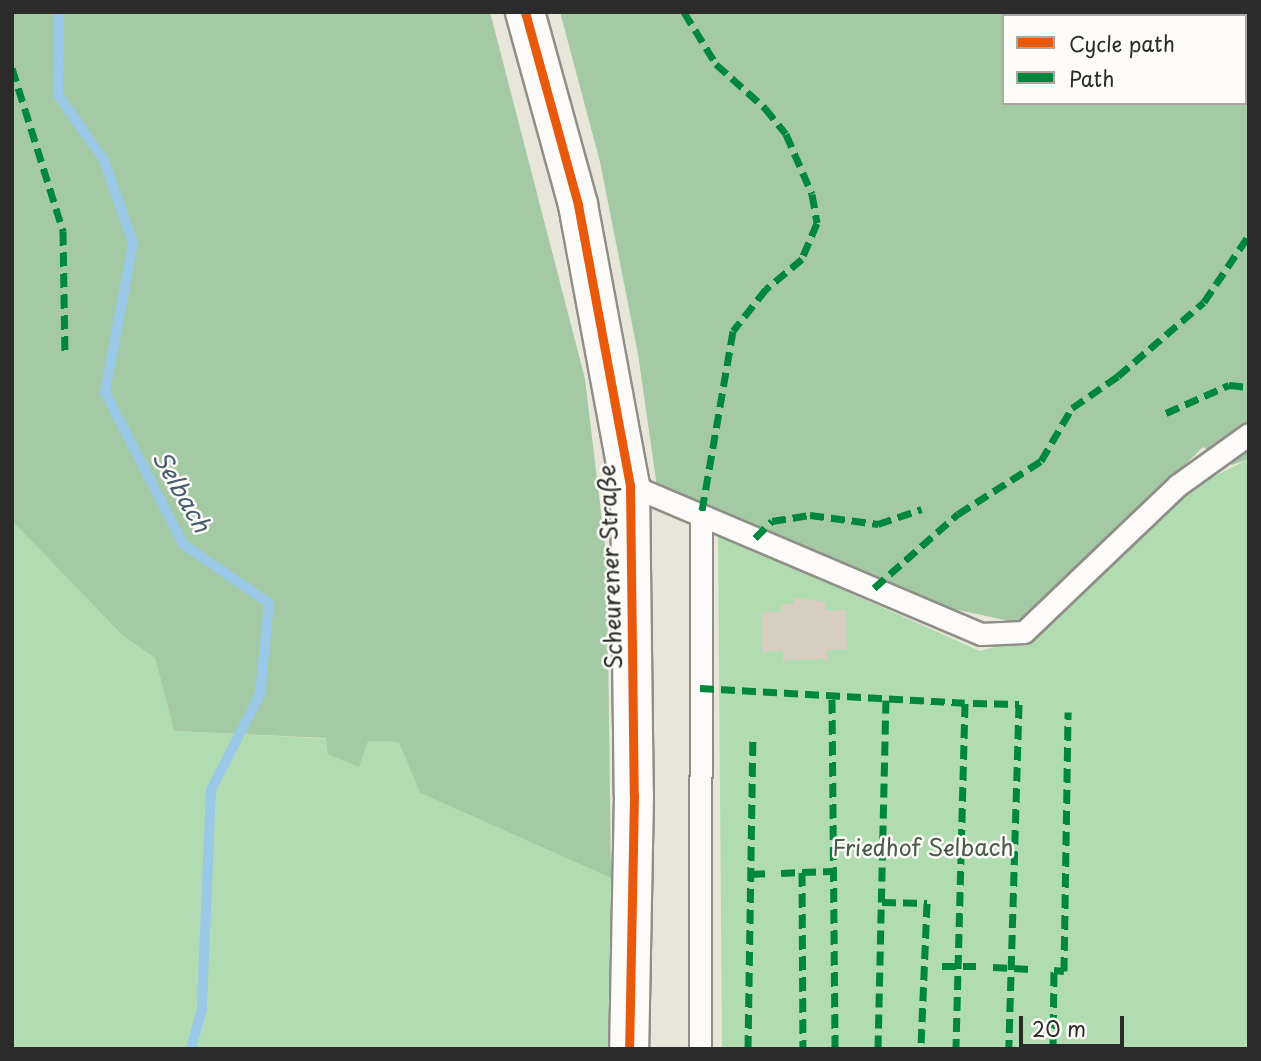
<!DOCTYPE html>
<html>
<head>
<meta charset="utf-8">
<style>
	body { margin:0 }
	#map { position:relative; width:1261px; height:1061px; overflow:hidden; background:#e8e6d8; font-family:"Playpen Sans",sans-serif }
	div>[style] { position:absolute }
	.green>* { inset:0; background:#b1dbb1 }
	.forest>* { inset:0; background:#a3caa5 }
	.stream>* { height:10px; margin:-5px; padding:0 5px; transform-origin:5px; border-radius:5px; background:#9ac8e7 }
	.building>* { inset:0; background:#d7cdc1 }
	.roads { filter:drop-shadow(2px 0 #8f8f87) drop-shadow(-2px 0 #8f8f87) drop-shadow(0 2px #8f8f87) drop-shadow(0 -2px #8f8f87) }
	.service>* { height:21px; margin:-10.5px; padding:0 10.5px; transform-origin:10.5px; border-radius:10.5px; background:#fcfbf9 }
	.tertiary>* { height:38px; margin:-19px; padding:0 19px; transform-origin:19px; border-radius:19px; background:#fcfbf9 }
	.quiet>* { height:7px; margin-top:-3.5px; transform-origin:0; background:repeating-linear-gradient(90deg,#00873e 0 14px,transparent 0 21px) }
	.cycleway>* { height:9px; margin:-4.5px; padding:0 4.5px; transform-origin:4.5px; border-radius:4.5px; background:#e8590c }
	span { translate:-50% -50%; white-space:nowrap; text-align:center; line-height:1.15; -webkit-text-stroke:5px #fdfcf7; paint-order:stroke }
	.street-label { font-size:23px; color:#2b2b2b }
	.park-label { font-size:23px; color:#465d4a }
	.water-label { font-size:24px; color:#465d6f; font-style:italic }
	.frame { position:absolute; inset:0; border:14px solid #2b2b2b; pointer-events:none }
	.legend { position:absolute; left:1002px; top:14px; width:245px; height:91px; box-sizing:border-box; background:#fdfcf7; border:2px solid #a9a8a5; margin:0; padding:9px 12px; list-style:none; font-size:21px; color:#2b2b2b }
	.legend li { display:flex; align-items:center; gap:14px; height:35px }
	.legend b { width:35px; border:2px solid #a9a8a5 }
	.scale { position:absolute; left:1019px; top:1016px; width:105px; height:32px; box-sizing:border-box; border:4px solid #2b2b2b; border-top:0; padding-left:9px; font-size:21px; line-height:24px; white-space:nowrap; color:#2b2b2b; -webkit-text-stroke:5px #fdfcf7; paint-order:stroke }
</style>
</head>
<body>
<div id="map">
	<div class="green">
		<i style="clip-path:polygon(1249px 459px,1249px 1049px,722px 1049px,718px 534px,980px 651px,1027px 639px,1193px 487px)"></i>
		<i style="clip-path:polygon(12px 521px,122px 635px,155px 658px,174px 731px,400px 742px,420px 793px,611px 878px,608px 1049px,12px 1049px)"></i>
	</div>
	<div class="forest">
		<i style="clip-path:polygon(12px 12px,490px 12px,585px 379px,607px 562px,611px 878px,420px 793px,399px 742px,368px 741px,359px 767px,328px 754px,326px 738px,174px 731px,155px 658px,122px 635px,12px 521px)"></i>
		<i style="clip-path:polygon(evenodd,560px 12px,1249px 12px,1249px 459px,1232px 465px,1203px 447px,1022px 624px,945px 607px,657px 487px,638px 354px,600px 162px,560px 12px,1004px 16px,1245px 16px,1245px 103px,1004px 103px,1004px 16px)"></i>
	</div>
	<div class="stream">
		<i style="left:59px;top:12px;width:83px;rotate:90.7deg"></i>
		<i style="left:58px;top:95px;width:80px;rotate:54.7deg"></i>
		<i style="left:104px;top:160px;width:88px;rotate:70.7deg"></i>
		<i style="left:133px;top:243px;width:152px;rotate:100.6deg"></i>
		<i style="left:105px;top:392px;width:171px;rotate:62.8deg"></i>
		<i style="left:183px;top:544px;width:104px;rotate:34.5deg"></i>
		<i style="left:269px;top:603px;width:91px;rotate:95.6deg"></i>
		<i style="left:260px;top:694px;width:108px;rotate:117deg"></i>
		<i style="left:211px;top:790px;width:219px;rotate:92.4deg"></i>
		<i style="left:202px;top:1009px;width:41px;rotate:105.4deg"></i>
	</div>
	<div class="building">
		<i style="clip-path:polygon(794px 597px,825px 602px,825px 611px,846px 610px,847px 649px,827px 650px,827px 664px,824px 659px,786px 660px,783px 666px,783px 651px,762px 652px,761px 613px,781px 612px,781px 604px,794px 604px)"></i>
	</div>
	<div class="roads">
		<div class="service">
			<i style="left:630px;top:485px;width:381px;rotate:23deg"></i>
			<i style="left:981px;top:634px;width:43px;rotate:-2.7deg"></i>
			<i style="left:1024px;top:632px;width:213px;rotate:-43.7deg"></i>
			<i style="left:1178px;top:485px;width:87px;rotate:-35.7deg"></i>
			<i style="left:700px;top:1049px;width:533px;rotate:-89.89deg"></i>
		</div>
		<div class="tertiary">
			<i style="left:525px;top:12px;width:200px;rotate:74.6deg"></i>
			<i style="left:578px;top:205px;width:285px;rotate:79.5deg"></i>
			<i style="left:630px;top:485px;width:310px;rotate:89.3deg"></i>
			<i style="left:634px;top:795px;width:254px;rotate:91.1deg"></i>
		</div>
	</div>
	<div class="quiet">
		<i style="left:684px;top:12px;width:61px;rotate:58.4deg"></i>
		<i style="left:716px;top:64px;width:66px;rotate:41.9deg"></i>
		<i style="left:765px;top:108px;width:33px;rotate:51deg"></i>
		<i style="left:786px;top:134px;width:65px;rotate:66.6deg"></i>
		<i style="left:812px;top:194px;width:29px;rotate:80deg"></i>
		<i style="left:817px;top:223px;width:39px;rotate:113deg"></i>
		<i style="left:802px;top:259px;width:47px;rotate:140.2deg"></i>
		<i style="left:766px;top:289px;width:53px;rotate:128.2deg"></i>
		<i style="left:733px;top:331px;width:188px;rotate:99.8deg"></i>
		<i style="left:12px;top:68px;width:171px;rotate:72.6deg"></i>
		<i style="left:63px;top:231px;width:125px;rotate:89.1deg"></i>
		<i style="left:1166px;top:413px;width:69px;rotate:-24deg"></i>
		<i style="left:1229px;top:385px;width:20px;rotate:6deg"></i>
		<i style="left:755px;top:538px;width:24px;rotate:-45deg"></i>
		<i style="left:772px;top:521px;width:38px;rotate:-9deg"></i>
		<i style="left:810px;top:515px;width:69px;rotate:7.5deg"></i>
		<i style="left:878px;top:524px;width:46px;rotate:-18.8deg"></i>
		<i style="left:874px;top:588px;width:112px;rotate:-41.4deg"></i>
		<i style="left:958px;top:514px;width:98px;rotate:-32.6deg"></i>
		<i style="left:1041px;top:461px;width:61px;rotate:-59.7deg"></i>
		<i style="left:1072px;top:408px;width:56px;rotate:-34.8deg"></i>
		<i style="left:1118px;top:376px;width:113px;rotate:-40.7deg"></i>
		<i style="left:1204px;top:302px;width:81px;rotate:-56.1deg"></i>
		<i style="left:700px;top:688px;width:265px;rotate:3.2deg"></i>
		<i style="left:965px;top:703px;width:346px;rotate:91.5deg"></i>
		<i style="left:832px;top:699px;width:350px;rotate:89.5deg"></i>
		<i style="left:973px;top:703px;width:46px;rotate:1.2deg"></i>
		<i style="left:1019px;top:704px;width:345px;rotate:91.7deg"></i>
		<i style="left:802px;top:872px;width:31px;rotate:-2deg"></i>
		<i style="left:781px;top:873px;width:21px;rotate:-3deg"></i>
		<i style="left:802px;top:872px;width:177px;rotate:89.7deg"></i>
		<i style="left:751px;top:874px;width:20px;rotate:-3deg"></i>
		<i style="left:882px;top:902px;width:45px;rotate:1.3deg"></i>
		<i style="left:927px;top:903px;width:146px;rotate:92.4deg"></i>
		<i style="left:942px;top:966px;width:34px"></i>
		<i style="left:993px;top:967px;width:38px;rotate:3deg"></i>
		<i style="left:748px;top:1049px;width:313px;rotate:-89.1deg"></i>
		<i style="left:878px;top:1049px;width:349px;rotate:-88.7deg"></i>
		<i style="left:1053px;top:1049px;width:79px;rotate:-89.3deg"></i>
		<i style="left:1054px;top:970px;width:10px;rotate:6deg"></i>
		<i style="left:1064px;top:971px;width:259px;rotate:-89.1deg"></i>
	</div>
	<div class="cycleway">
		<i style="left:525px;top:12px;width:200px;rotate:74.6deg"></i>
		<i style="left:578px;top:205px;width:285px;rotate:79.5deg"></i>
		<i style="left:630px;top:485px;width:310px;rotate:89.3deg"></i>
		<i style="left:634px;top:795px;width:254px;rotate:91.1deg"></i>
	</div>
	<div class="street-label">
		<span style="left:610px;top:567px;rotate:-92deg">Scheurener Straße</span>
	</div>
	<div class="park-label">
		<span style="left:923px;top:847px">Friedhof Selbach</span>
	</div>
	<div class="water-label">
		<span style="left:182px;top:491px;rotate:60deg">Selbach</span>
	</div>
	<div class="frame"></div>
	<ul class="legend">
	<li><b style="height:9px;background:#e8590c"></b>Cycle path</li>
	<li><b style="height:9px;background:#00873e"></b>Path</li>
	</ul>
	<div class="scale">20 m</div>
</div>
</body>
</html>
